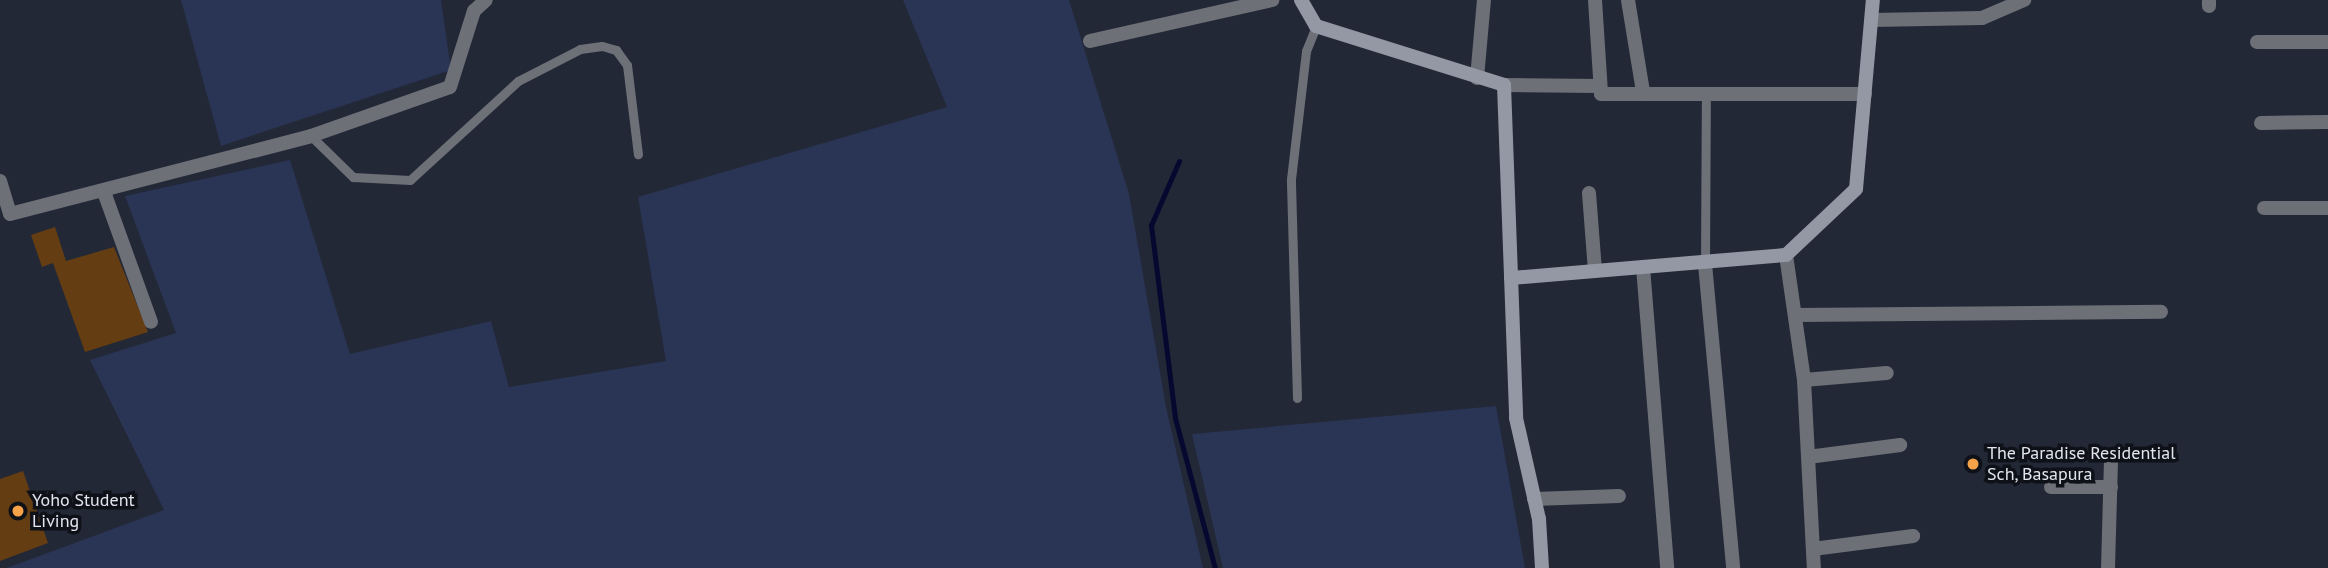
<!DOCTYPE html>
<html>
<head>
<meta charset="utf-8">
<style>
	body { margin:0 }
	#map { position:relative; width:2328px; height:568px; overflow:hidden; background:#232836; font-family:"PT Sans",sans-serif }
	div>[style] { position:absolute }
	.green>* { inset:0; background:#2a3454 }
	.stream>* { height:5px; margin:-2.5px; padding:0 2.5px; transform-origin:2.5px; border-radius:2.5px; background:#050930 }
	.building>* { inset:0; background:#643d13 }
	.lane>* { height:9px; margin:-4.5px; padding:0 4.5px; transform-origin:4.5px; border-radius:4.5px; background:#6d7077 }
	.street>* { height:14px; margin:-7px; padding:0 7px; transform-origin:7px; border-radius:7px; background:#6d7077 }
	.secondary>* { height:14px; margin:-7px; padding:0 7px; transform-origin:7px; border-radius:7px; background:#9498a4 }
	.dots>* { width:19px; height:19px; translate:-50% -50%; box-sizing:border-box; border:4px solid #0f1118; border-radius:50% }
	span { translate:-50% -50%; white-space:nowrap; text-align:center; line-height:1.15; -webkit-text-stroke:7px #0f1118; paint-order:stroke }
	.poi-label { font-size:18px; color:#e3e6f0 }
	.left { translate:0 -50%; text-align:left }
</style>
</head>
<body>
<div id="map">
	<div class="green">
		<i style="clip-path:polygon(181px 0,441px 0,451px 70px,221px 146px)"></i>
		<i style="clip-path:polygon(903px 0,1069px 0,1129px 194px,1166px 407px,1203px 568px,7px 568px,164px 510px,90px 360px,176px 333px,125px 196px,290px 160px,350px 354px,491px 321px,509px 387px,666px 361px,638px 197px,947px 107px)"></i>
		<i style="clip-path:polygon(1496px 406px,1525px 568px,1223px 568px,1192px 434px)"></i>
	</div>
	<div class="stream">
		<i style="left:1179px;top:161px;width:70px;rotate:113.6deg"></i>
		<i style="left:1151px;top:225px;width:194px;rotate:82.9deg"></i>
		<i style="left:1175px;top:418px;width:155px;rotate:75.1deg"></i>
	</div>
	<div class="building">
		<i style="clip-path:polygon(55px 227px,66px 261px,114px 247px,148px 332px,85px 352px,53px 263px,42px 267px,31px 235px)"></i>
		<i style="clip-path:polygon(23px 471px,48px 543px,0 561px,0 479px)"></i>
	</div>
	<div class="lane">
		<i style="left:311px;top:136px;width:59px;rotate:44.3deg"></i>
		<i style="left:353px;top:177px;width:57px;rotate:3deg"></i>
		<i style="left:410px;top:180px;width:147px;rotate:-42.5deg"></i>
		<i style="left:518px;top:81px;width:70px;rotate:-27.3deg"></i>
		<i style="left:580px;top:49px;width:22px;rotate:-8deg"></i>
		<i style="left:602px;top:46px;width:15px;rotate:16deg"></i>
		<i style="left:616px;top:50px;width:19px;rotate:54deg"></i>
		<i style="left:627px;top:65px;width:90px;rotate:83deg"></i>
		<i style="left:1705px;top:264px;width:172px;rotate:-89.7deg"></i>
		<i style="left:1297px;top:398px;width:219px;rotate:-91.6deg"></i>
		<i style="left:1291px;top:179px;width:129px;rotate:-83.3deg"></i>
		<i style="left:1306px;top:51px;width:27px;rotate:-68deg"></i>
	</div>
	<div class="street">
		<i style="left:1595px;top:0;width:94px;rotate:86.3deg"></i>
		<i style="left:1601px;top:94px;width:264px"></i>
		<i style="left:1628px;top:0;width:93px;rotate:80.7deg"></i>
		<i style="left:2209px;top:6px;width:6px;rotate:-90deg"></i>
		<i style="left:1872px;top:20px;width:110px;rotate:-1deg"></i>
		<i style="left:1982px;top:18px;width:46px;rotate:-23.2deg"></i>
		<i style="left:1090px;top:41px;width:187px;rotate:-12.7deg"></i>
		<i style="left:2257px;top:42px;width:71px"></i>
		<i style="left:1477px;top:78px;width:78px;rotate:-84.9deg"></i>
		<i style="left:1504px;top:85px;width:95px;rotate:0.6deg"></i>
		<i style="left:2261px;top:123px;width:67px;rotate:-0.9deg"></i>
		<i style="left:0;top:181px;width:34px;rotate:73deg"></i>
		<i style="left:10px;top:214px;width:311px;rotate:-14.5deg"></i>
		<i style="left:311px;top:136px;width:147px;rotate:-19.4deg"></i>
		<i style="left:450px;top:87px;width:80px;rotate:-72.5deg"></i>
		<i style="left:474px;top:11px;width:16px;rotate:-43deg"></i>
		<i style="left:104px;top:192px;width:138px;rotate:70.1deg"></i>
		<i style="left:1589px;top:193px;width:78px;rotate:85.6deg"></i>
		<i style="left:2264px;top:208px;width:64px"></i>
		<i style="left:1786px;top:255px;width:126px;rotate:81.8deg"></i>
		<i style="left:1804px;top:380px;width:188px;rotate:87deg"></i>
		<i style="left:1705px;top:264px;width:305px;rotate:84.7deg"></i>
		<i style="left:1643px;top:267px;width:302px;rotate:85.4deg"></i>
		<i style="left:1796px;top:315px;width:365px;rotate:-0.5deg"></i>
		<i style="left:1804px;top:380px;width:83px;rotate:-4.8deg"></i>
		<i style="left:1808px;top:457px;width:93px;rotate:-7.4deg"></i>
		<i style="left:2051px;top:487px;width:60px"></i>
		<i style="left:1534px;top:499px;width:85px;rotate:-2deg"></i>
		<i style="left:1813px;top:549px;width:101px;rotate:-7.4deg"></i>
		<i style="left:2108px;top:568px;width:109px;rotate:-88.4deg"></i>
	</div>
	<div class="secondary">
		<i style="left:1301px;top:0;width:30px;rotate:60deg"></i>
		<i style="left:1316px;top:26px;width:197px;rotate:17.4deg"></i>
		<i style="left:1504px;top:85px;width:333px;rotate:87.9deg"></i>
		<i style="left:1516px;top:418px;width:104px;rotate:77.2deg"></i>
		<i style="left:1539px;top:519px;width:49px;rotate:86.5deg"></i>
		<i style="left:1511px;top:278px;width:276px;rotate:-4.8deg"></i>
		<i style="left:1786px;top:255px;width:96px;rotate:-43.3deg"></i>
		<i style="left:1856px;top:189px;width:190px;rotate:-84.9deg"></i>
	</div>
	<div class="dots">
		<i style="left:1973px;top:464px;background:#f6a248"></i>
		<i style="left:18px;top:511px;background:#f6a248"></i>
	</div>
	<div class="poi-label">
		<span class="left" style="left:1987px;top:464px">The Paradise Residential<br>Sch, Basapura</span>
		<span class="left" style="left:32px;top:511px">Yoho Student<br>Living</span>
	</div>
</div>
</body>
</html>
